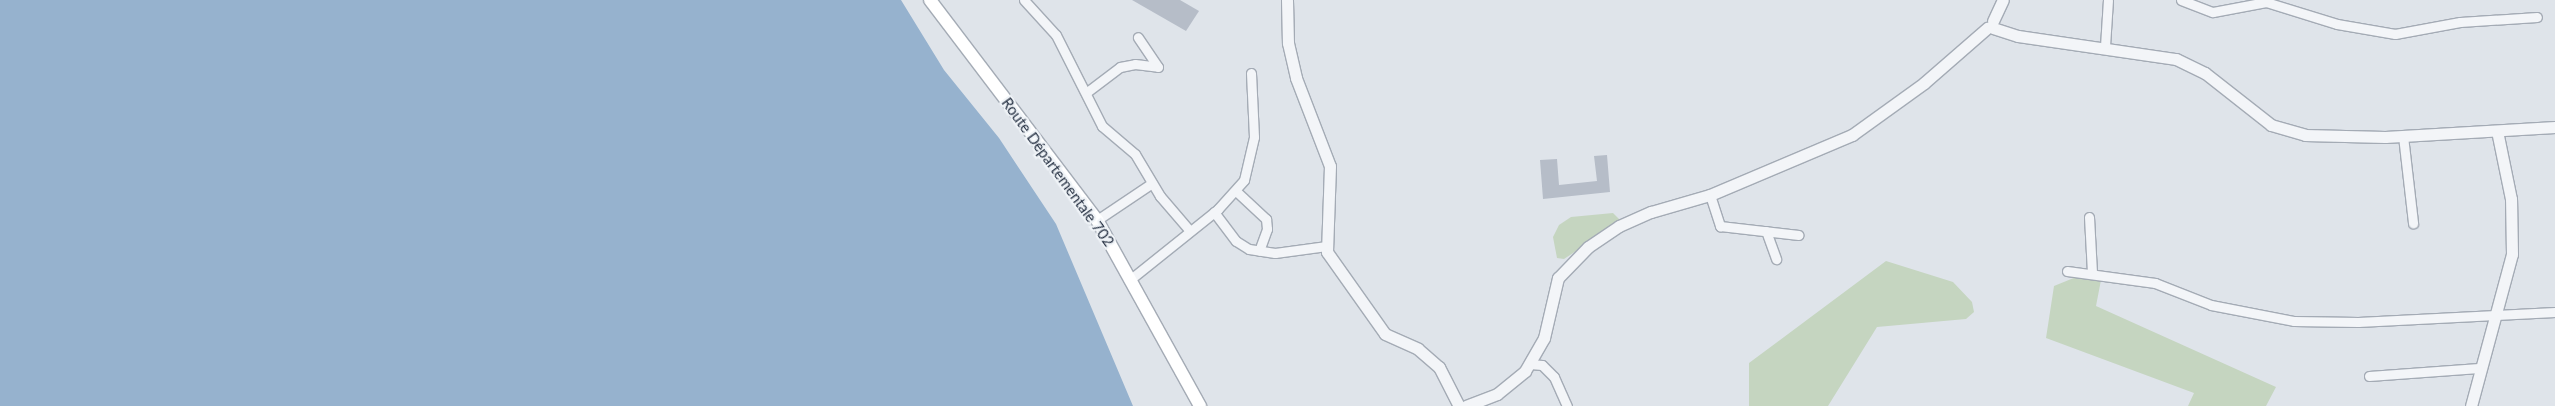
<!DOCTYPE html>
<html>
<head>
<meta charset="utf-8">
<style>
	body { margin:0 }
	#map { position:relative; width:2555px; height:406px; overflow:hidden; background:#dfe4ea; font-family:Lato,sans-serif }
	div>[style] { position:absolute }
	.green>* { inset:0; background:#c5d5c0 }
	.water>* { inset:0; background:#96b2ce }
	.building>* { inset:0; background:#b6bdc8 }
	.roads { filter:drop-shadow(1px 0 #a4abb5) drop-shadow(-1px 0 #a4abb5) drop-shadow(0 1px #a4abb5) drop-shadow(0 -1px #a4abb5) }
	.minor>* { height:9px; margin:-4.5px; padding:0 4.5px; transform-origin:4.5px; border-radius:4.5px; background:#f3f5f8 }
	.tertiary>* { height:11px; margin:-5.5px; padding:0 5.5px; transform-origin:5.5px; border-radius:5.5px; background:#f3f5f8 }
	.secondary>* { height:12px; margin:-6px; padding:0 6px; transform-origin:6px; border-radius:6px; background:#fff }
	span { translate:-50% -50%; white-space:nowrap; text-align:center; line-height:1.15; -webkit-text-stroke:4.5px #eff3f7; paint-order:stroke }
	.street-label { font-size:15px; color:#263143 }
</style>
</head>
<body>
<div id="map">
	<div class="green">
		<i style="clip-path:polygon(1613px 213px,1620px 220px,1617px 224px,1564px 259px,1557px 258px,1553px 237px,1559px 225px,1571px 217px)"></i>
		<i style="clip-path:polygon(1886px 261px,1953px 282px,1972px 302px,1974px 312px,1966px 319px,1877px 327px,1828px 406px,1749px 406px,1749px 363px)"></i>
		<i style="clip-path:polygon(2081px 275px,2101px 280px,2096px 306px,2276px 387px,2266px 406px,2188px 406px,2194px 393px,2046px 338px,2054px 286px)"></i>
	</div>
	<div class="water">
		<i style="clip-path:polygon(0 0,901px 0,944px 70px,999px 138px,1056px 224px,1133px 406px,0 406px)"></i>
	</div>
	<div class="building">
		<i style="clip-path:polygon(1132px 0,1180px 0,1199px 11px,1186px 31px)"></i>
		<i style="clip-path:polygon(1607px 155px,1610px 192px,1543px 199px,1540px 160px,1557px 159px,1559px 185px,1597px 181px,1594px 156px)"></i>
	</div>
	<div class="roads">
		<div class="minor">
			<i style="left:1024px;top:0;width:47px;rotate:47.6deg"></i>
			<i style="left:1056px;top:35px;width:102px;rotate:63.2deg"></i>
			<i style="left:1102px;top:126px;width:43px;rotate:40.3deg"></i>
			<i style="left:1135px;top:154px;width:49px;rotate:59.2deg"></i>
			<i style="left:1160px;top:196px;width:46px;rotate:49.4deg"></i>
			<i style="left:2181px;top:0;width:34px;rotate:21deg"></i>
			<i style="left:2213px;top:12px;width:54px;rotate:-10.7deg"></i>
			<i style="left:2266px;top:2px;width:74px;rotate:17.2deg"></i>
			<i style="left:2337px;top:24px;width:59px;rotate:9.8deg"></i>
			<i style="left:2395px;top:34px;width:66px;rotate:-10.5deg"></i>
			<i style="left:2460px;top:22px;width:77px;rotate:-3.7deg"></i>
			<i style="left:2105px;top:46px;width:46px;rotate:-86.3deg"></i>
			<i style="left:1087px;top:92px;width:41px;rotate:-37.1deg"></i>
			<i style="left:1120px;top:67px;width:15px;rotate:-11deg"></i>
			<i style="left:1135px;top:64px;width:23px;rotate:7deg"></i>
			<i style="left:1158px;top:67px;width:36px;rotate:-124deg"></i>
			<i style="left:2403px;top:136px;width:88px;rotate:83.4deg"></i>
			<i style="left:1237px;top:192px;width:40px;rotate:43deg"></i>
			<i style="left:1266px;top:219px;width:10px;rotate:84deg"></i>
			<i style="left:1267px;top:229px;width:23px;rotate:110deg"></i>
			<i style="left:1710px;top:195px;width:33px;rotate:72deg"></i>
			<i style="left:1720px;top:226px;width:79px;rotate:6.6deg"></i>
			<i style="left:1214px;top:212px;width:36px;rotate:53deg"></i>
			<i style="left:1236px;top:241px;width:15px;rotate:32deg"></i>
			<i style="left:1249px;top:249px;width:26px;rotate:9deg"></i>
			<i style="left:1275px;top:253px;width:52px;rotate:-7.7deg"></i>
			<i style="left:2089px;top:217px;width:56px;rotate:86.9deg"></i>
			<i style="left:1097px;top:220px;width:66px;rotate:-33.9deg"></i>
			<i style="left:1766px;top:231px;width:30px;rotate:70deg"></i>
			<i style="left:2067px;top:271px;width:89px;rotate:7.8deg"></i>
			<i style="left:2155px;top:283px;width:60px;rotate:21.4deg"></i>
			<i style="left:2211px;top:305px;width:85px;rotate:10.9deg"></i>
			<i style="left:2294px;top:321px;width:64px;rotate:0.9deg"></i>
			<i style="left:2358px;top:322px;width:197px;rotate:-2.9deg"></i>
			<i style="left:1132px;top:278px;width:110px;rotate:-38.7deg"></i>
			<i style="left:1218px;top:209px;width:39px;rotate:-48deg"></i>
			<i style="left:1244px;top:180px;width:44px;rotate:-76.9deg"></i>
			<i style="left:1254px;top:137px;width:64px;rotate:-92.7deg"></i>
			<i style="left:1530px;top:364px;width:12px;rotate:5deg"></i>
			<i style="left:1542px;top:365px;width:17px;rotate:45deg"></i>
			<i style="left:1554px;top:377px;width:32px;rotate:66deg"></i>
			<i style="left:2369px;top:376px;width:110px;rotate:-4.2deg"></i>
		</div>
		<div class="tertiary">
			<i style="left:1287px;top:0;width:43px;rotate:88.7deg"></i>
			<i style="left:1288px;top:43px;width:36px;rotate:77deg"></i>
			<i style="left:1296px;top:78px;width:94px;rotate:68.9deg"></i>
			<i style="left:1330px;top:166px;width:86px;rotate:92deg"></i>
			<i style="left:1327px;top:252px;width:100px;rotate:54.7deg"></i>
			<i style="left:1385px;top:334px;width:36px;rotate:24deg"></i>
			<i style="left:1418px;top:349px;width:28px;rotate:41deg"></i>
			<i style="left:1439px;top:367px;width:44px;rotate:62.9deg"></i>
			<i style="left:1993px;top:21px;width:23px;rotate:-65deg"></i>
			<i style="left:1993px;top:28px;width:26px;rotate:18deg"></i>
			<i style="left:2018px;top:36px;width:160px;rotate:8.3deg"></i>
			<i style="left:2176px;top:59px;width:32px;rotate:26deg"></i>
			<i style="left:2205px;top:73px;width:84px;rotate:38.2deg"></i>
			<i style="left:2271px;top:125px;width:35px;rotate:16deg"></i>
			<i style="left:2305px;top:135px;width:80px;rotate:1.4deg"></i>
			<i style="left:2385px;top:137px;width:170px;rotate:-3.4deg"></i>
			<i style="left:1466px;top:406px;width:33px;rotate:-21deg"></i>
			<i style="left:1497px;top:394px;width:36px;rotate:-39deg"></i>
			<i style="left:1525px;top:371px;width:38px;rotate:-60deg"></i>
			<i style="left:1544px;top:338px;width:62px;rotate:-76.9deg"></i>
			<i style="left:1558px;top:278px;width:43px;rotate:-45.9deg"></i>
			<i style="left:1588px;top:247px;width:37px;rotate:-34deg"></i>
			<i style="left:1619px;top:226px;width:35px;rotate:-24deg"></i>
			<i style="left:1651px;top:212px;width:61px;rotate:-16.1deg"></i>
			<i style="left:1710px;top:195px;width:154px;rotate:-22.9deg"></i>
			<i style="left:1852px;top:135px;width:89px;rotate:-35.8deg"></i>
			<i style="left:1924px;top:83px;width:84px;rotate:-41.1deg"></i>
			<i style="left:2471px;top:406px;width:157px;rotate:-74.9deg"></i>
			<i style="left:2512px;top:254px;width:55px;rotate:-91deg"></i>
			<i style="left:2511px;top:199px;width:69px;rotate:-101.6deg"></i>
		</div>
		<div class="secondary">
			<i style="left:930px;top:0;width:276px;rotate:52.8deg"></i>
			<i style="left:1097px;top:220px;width:213px;rotate:61deg"></i>
		</div>
	</div>
	<div class="street-label">
		<span style="left:1058px;top:172px;rotate:54deg">Route Départementale 702</span>
	</div>
</div>
</body>
</html>
